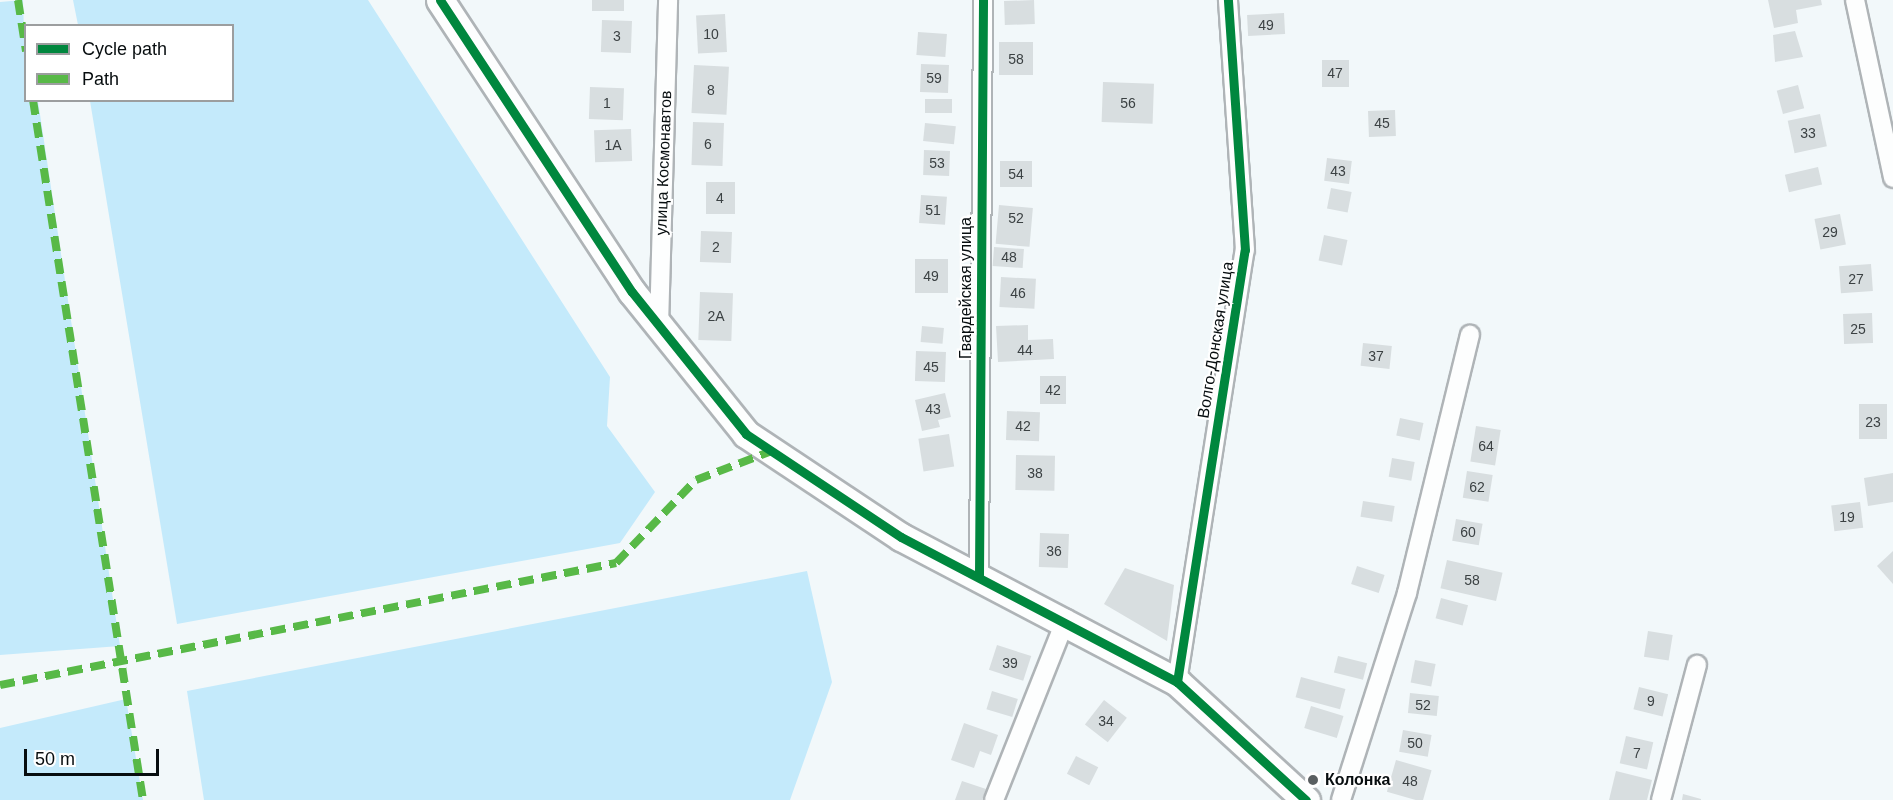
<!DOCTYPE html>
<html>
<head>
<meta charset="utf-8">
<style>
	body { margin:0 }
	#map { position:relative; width:1893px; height:800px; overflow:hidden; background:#f2f8fa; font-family:Arial,sans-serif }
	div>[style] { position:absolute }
	.green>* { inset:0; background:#c4eafb }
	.building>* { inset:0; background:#d8dee0; transform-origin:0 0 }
	.roads { filter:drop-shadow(2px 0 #afb4b7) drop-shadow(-2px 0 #afb4b7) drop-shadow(0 2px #afb4b7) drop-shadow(0 -2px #afb4b7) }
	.street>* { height:18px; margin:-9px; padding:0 9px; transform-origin:9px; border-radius:9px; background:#fdfefe }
	.secondary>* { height:27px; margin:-13.5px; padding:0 13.5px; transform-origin:13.5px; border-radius:13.5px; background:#fdfefe }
	.quiet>* { height:8px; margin-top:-4px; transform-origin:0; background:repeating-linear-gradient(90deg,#58b947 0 15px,transparent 0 23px) }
	.cycleway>* { height:9px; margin:-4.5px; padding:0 4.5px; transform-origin:4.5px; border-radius:4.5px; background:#00873e }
	.dots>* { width:16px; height:16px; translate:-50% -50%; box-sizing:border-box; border:3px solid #fff; border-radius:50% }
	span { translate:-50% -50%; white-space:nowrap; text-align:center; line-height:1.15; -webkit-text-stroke:4.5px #fff; paint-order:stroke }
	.number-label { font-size:14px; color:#3b4143 }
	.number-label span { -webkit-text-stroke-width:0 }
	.street-label { font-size:16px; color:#070d0f }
	.poi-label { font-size:16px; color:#070d0f; font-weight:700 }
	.left { translate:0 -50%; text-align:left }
	.legend { position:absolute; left:24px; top:24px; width:210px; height:78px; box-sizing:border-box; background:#fff; border:2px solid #9c9e9f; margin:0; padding:8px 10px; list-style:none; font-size:18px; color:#070d0f }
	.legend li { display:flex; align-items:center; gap:12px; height:30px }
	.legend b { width:30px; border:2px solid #9c9e9f }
	.scale { position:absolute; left:24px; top:749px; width:135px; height:27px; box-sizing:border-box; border:3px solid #070d0f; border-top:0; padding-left:8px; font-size:18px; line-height:21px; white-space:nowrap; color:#070d0f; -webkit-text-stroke:4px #fff; paint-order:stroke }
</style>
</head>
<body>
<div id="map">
	<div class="green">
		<i style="clip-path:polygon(23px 0,26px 100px,38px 101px,120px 646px,0 655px,0 2px)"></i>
		<i style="clip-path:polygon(73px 0,368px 0,610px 377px,607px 426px,655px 492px,620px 543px,177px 624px,90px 101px,232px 100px,232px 26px,78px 25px)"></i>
		<i style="clip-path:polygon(807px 571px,832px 682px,790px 800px,204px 800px,187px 691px)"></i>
		<i style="clip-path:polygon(126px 699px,143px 800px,0 800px,0 728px)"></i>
	</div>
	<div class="building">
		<i style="left:592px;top:0;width:32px;height:11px"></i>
		<i style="left:1034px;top:0;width:24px;height:30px;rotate:88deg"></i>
		<i style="clip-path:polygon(1768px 0,1821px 0,1822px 5px,1796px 10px,1798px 23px,1774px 28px)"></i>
		<i style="left:1284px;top:13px;width:21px;height:37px;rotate:87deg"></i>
		<i style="left:725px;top:14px;width:38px;height:29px;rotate:87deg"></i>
		<i style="left:602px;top:20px;width:30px;height:32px;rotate:2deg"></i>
		<i style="clip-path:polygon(1795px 31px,1803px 57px,1775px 62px,1773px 35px)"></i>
		<i style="left:918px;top:32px;width:29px;height:23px;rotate:4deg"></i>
		<i style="left:999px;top:42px;width:34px;height:33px"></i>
		<i style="left:1322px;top:60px;width:27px;height:27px"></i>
		<i style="left:921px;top:64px;width:28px;height:28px;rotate:2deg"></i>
		<i style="left:694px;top:65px;width:35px;height:48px;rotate:3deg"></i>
		<i style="left:1103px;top:82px;width:51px;height:40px;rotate:2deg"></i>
		<i style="left:1798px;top:85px;width:24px;height:22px;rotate:75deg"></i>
		<i style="left:590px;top:87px;width:34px;height:32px;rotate:2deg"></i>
		<i style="left:925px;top:99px;width:27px;height:14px"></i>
		<i style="left:1395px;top:110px;width:26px;height:27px;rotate:88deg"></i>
		<i style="left:1820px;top:114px;width:33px;height:33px;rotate:78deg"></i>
		<i style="left:693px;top:122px;width:31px;height:43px;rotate:2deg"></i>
		<i style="left:925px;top:123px;width:31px;height:18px;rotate:6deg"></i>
		<i style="left:631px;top:129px;width:32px;height:37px;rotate:88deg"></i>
		<i style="left:924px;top:150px;width:26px;height:25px;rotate:2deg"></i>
		<i style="left:1327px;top:158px;width:25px;height:23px;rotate:7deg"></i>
		<i style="left:1000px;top:161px;width:32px;height:26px"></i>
		<i style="left:1818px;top:167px;width:18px;height:34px;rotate:77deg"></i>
		<i style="left:706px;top:182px;width:29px;height:32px"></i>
		<i style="left:1331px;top:188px;width:21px;height:21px;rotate:11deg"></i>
		<i style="left:921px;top:195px;width:26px;height:28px;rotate:4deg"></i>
		<i style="left:999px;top:205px;width:34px;height:39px;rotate:5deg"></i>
		<i style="left:1840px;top:214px;width:31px;height:26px;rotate:79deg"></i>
		<i style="left:701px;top:231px;width:31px;height:31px;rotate:2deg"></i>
		<i style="left:1324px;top:235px;width:24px;height:26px;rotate:12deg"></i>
		<i style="left:994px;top:247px;width:30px;height:19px;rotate:4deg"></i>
		<i style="left:915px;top:259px;width:33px;height:34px"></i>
		<i style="left:1871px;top:264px;width:27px;height:32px;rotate:86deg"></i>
		<i style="left:1001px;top:277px;width:35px;height:30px;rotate:3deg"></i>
		<i style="left:700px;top:292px;width:33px;height:48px;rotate:2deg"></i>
		<i style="left:1872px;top:313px;width:30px;height:29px;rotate:88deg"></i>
		<i style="clip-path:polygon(1028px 325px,1028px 340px,1053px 339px,1054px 359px,998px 362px,996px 326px)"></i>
		<i style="left:922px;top:326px;width:22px;height:16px;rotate:5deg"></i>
		<i style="left:1363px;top:343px;width:29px;height:23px;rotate:6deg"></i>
		<i style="left:916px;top:351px;width:30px;height:30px;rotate:2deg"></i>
		<i style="left:1040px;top:376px;width:26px;height:28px"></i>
		<i style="clip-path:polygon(945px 393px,951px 417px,938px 420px,940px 427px,922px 431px,915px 400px)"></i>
		<i style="left:1859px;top:404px;width:28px;height:35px"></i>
		<i style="left:1007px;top:411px;width:33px;height:29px;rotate:2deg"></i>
		<i style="left:1400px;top:418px;width:24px;height:18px;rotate:12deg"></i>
		<i style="left:1476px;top:426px;width:25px;height:36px;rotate:9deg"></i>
		<i style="left:949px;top:434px;width:33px;height:31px;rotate:81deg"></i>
		<i style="left:1016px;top:455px;width:39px;height:35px;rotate:1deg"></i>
		<i style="left:1392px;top:458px;width:23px;height:19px;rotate:10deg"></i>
		<i style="left:1467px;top:471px;width:26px;height:27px;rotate:9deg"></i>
		<i style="clip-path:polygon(1893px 473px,1893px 502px,1868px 506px,1864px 478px)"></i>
		<i style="left:1363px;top:501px;width:32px;height:16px;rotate:9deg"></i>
		<i style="left:1860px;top:502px;width:26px;height:29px;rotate:83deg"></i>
		<i style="left:1456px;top:519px;width:27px;height:22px;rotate:10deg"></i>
		<i style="left:1040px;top:533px;width:29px;height:34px;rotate:2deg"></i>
		<i style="clip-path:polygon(1893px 551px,1893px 584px,1877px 566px)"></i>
		<i style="left:1447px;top:560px;width:57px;height:29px;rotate:13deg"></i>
		<i style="left:1357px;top:566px;width:29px;height:19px;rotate:18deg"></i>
		<i style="clip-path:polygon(1125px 568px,1174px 585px,1167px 641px,1104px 604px)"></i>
		<i style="left:1441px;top:598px;width:28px;height:21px;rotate:15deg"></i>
		<i style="left:1648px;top:631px;width:25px;height:26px;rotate:9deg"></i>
		<i style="left:997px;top:645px;width:36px;height:26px;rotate:18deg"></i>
		<i style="left:1338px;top:656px;width:30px;height:17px;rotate:14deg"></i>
		<i style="left:1415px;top:660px;width:21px;height:23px;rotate:11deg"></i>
		<i style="left:1301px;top:677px;width:46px;height:21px;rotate:15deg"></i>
		<i style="left:1639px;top:687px;width:30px;height:23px;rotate:14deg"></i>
		<i style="left:992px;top:691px;width:27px;height:19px;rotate:17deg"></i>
		<i style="left:1410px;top:693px;width:29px;height:20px;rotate:6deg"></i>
		<i style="left:1104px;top:700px;width:29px;height:31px;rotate:38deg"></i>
		<i style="left:1311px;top:706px;width:34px;height:23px;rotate:17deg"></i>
		<i style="clip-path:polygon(964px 723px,998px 735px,991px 755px,980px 751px,974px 768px,951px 760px)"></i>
		<i style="left:1403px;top:730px;width:29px;height:22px;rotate:10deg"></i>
		<i style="left:1626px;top:736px;width:28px;height:28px;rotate:13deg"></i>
		<i style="left:1076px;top:756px;width:25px;height:20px;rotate:27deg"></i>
		<i style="left:1396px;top:760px;width:37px;height:33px;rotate:16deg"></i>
		<i style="clip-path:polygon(1616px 771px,1652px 780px,1647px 800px,1609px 800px)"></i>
		<i style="clip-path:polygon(962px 781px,986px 789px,982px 800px,955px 800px)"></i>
		<i style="clip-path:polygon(1683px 794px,1701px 799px,1701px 800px,1682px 800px)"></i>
	</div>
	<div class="roads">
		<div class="street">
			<i style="left:1855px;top:0;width:182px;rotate:77.9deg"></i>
			<i style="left:659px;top:326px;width:326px;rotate:-88.4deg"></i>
			<i style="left:979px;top:575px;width:575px;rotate:-89.6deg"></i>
			<i style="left:1177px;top:682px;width:437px;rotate:-81.1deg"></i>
			<i style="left:1245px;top:250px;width:251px;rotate:-93.9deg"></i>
			<i style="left:994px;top:800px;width:195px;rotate:-68.3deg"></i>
			<i style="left:1341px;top:800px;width:217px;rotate:-72.3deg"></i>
			<i style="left:1407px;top:593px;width:266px;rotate:-76.3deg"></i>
			<i style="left:1661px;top:800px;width:140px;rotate:-75.1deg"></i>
		</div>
		<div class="secondary">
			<i style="left:440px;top:0;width:349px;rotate:56.7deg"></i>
			<i style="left:632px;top:292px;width:182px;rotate:51.2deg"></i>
			<i style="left:746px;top:434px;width:186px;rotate:33.6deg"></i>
			<i style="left:901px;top:537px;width:312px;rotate:27.7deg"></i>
			<i style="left:1177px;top:682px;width:175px;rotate:42.5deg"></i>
		</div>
	</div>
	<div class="quiet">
		<i style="left:18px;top:0;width:52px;rotate:81.1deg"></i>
		<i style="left:33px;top:100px;width:709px;rotate:81.07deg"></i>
		<i style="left:0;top:685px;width:628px;rotate:-11.2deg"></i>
		<i style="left:616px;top:563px;width:115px;rotate:-46.1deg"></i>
		<i style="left:696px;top:480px;width:81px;rotate:-20.9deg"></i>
	</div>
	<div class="cycleway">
		<i style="left:440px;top:0;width:349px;rotate:56.7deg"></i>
		<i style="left:632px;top:292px;width:182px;rotate:51.2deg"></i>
		<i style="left:746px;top:434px;width:186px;rotate:33.6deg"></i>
		<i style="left:901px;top:537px;width:312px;rotate:27.7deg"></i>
		<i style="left:1177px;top:682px;width:175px;rotate:42.5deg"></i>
		<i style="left:979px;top:575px;width:575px;rotate:-89.6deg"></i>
		<i style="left:1177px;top:682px;width:437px;rotate:-81.1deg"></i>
		<i style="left:1245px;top:250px;width:251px;rotate:-93.9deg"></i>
	</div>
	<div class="dots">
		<i style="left:1313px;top:780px;background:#595f61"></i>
	</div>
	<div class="number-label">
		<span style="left:1266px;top:25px">49</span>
		<span style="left:711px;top:34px">10</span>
		<span style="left:617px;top:36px">3</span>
		<span style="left:1016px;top:59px">58</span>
		<span style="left:1335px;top:73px">47</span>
		<span style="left:934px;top:78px">59</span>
		<span style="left:711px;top:90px">8</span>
		<span style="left:607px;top:103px">1</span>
		<span style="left:1128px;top:103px">56</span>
		<span style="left:1382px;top:123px">45</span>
		<span style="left:1808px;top:133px">33</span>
		<span style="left:708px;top:144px">6</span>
		<span style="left:613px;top:145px">1А</span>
		<span style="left:937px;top:163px">53</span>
		<span style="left:1338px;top:171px">43</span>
		<span style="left:1016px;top:174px">54</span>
		<span style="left:720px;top:198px">4</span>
		<span style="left:933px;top:210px">51</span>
		<span style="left:1016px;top:218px">52</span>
		<span style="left:1830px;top:232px">29</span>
		<span style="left:716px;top:247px">2</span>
		<span style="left:1009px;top:257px">48</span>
		<span style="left:931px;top:276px">49</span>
		<span style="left:1856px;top:279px">27</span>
		<span style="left:1018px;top:293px">46</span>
		<span style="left:716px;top:316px">2А</span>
		<span style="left:1858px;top:329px">25</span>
		<span style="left:1025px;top:350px">44</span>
		<span style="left:1376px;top:356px">37</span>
		<span style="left:931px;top:367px">45</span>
		<span style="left:1053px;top:390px">42</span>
		<span style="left:933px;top:409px">43</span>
		<span style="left:1873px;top:422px">23</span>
		<span style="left:1023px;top:426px">42</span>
		<span style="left:1486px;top:446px">64</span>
		<span style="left:1035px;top:473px">38</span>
		<span style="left:1477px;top:487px">62</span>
		<span style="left:1847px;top:517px">19</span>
		<span style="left:1468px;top:532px">60</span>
		<span style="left:1054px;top:551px">36</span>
		<span style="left:1472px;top:580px">58</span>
		<span style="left:1010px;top:663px">39</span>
		<span style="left:1651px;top:701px">9</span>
		<span style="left:1423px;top:705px">52</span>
		<span style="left:1106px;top:721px">34</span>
		<span style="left:1415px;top:743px">50</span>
		<span style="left:1637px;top:753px">7</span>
		<span style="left:1410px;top:781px">48</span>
	</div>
	<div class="street-label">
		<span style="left:664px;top:163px;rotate:-88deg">улица Космонавтов</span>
		<span style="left:966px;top:288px;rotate:-90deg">Гвардейская улица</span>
		<span style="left:1216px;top:340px;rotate:-81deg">Волго-Донская улица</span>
	</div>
	<div class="poi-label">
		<span class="left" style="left:1325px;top:780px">Колонка</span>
	</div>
	<ul class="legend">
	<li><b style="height:8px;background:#00873e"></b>Cycle path</li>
	<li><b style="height:8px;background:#58b947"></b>Path</li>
	</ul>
	<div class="scale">50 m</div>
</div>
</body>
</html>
